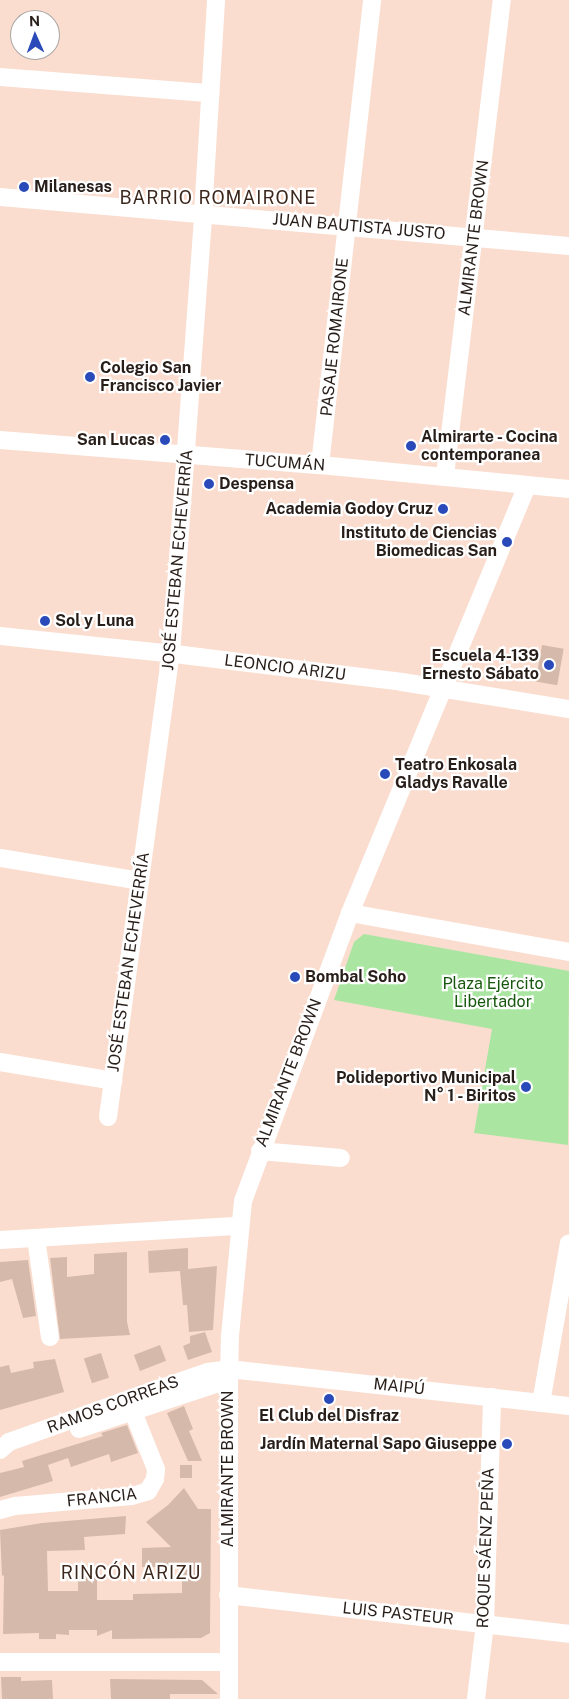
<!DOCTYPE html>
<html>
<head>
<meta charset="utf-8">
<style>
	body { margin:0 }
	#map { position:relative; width:569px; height:1699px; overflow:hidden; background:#faddcf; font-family:"Public Sans",sans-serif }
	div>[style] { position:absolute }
	.green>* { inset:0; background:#aae6a2 }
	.building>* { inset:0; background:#d5baac; transform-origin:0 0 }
	.minor>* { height:18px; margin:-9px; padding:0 9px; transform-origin:9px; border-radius:9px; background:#fff }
	.dots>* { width:14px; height:14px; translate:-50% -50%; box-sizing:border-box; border:2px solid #fff; border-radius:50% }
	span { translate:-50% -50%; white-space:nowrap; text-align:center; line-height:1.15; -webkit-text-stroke:4.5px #fff; paint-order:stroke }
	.poi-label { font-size:16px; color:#281e19; font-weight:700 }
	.left { translate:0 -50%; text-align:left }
	.right { translate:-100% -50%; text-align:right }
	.street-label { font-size:16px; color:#281e19 }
	.park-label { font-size:16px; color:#16570d }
	.neighbourhood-label { font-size:18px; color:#3c271c; letter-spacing:1px }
	.north { position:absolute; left:10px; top:10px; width:50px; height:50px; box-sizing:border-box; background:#fff; border:1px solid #a9a5a3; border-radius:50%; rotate:358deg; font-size:14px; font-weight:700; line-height:20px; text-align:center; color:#281e19 }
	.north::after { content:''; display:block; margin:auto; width:18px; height:22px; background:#2a4aba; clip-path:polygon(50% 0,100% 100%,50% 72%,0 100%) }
</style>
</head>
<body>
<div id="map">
	<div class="green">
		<i style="clip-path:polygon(364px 934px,569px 971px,568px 1145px,474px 1133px,492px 1029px,334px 1000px,354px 942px)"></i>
	</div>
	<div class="building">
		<i style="left:542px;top:645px;width:22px;height:37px;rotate:10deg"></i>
		<i style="clip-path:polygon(188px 1248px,188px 1269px,217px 1266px,213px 1330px,189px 1332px,187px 1305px,183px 1305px,180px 1271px,149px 1273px,148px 1251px)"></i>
		<i style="clip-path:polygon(127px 1252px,127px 1322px,130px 1335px,60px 1339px,50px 1258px,67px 1257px,67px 1277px,94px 1274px,94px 1254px)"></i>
		<i style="clip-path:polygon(28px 1260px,36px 1316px,23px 1318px,12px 1279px,0 1282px,0 1262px)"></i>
		<i style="clip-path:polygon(205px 1332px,212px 1352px,188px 1360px,183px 1346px,190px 1343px,190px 1336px)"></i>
		<i style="left:160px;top:1345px;width:17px;height:28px;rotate:69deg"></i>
		<i style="left:101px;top:1353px;width:26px;height:18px;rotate:72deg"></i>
		<i style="clip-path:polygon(55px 1359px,64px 1392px,0 1410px,0 1367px,9px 1365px,11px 1373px,34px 1368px,33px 1362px)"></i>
		<i style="clip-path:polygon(184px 1406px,193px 1429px,189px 1431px,202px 1461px,188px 1461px,167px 1413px)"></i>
		<i style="clip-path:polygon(127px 1425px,138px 1453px,111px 1462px,109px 1454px,71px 1467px,68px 1458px,48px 1465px,53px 1481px,0 1497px,0 1473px,24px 1467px,22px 1461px,103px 1436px,101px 1433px)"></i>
		<i style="left:180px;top:1465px;width:12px;height:13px"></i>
		<i style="clip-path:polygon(184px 1488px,198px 1509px,211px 1509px,210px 1633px,201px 1638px,112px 1639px,112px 1630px,97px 1636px,97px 1630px,69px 1630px,69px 1635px,56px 1634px,56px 1639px,39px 1639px,39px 1633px,3px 1634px,4px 1575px,2px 1576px,0 1530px,42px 1523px,126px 1516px,125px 1534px,84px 1537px,85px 1550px,47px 1551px,48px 1591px,78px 1591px,78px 1576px,97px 1576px,97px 1600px,133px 1600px,133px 1594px,182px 1593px,182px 1567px,142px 1567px,142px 1548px,171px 1547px,146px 1522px,168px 1505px)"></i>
		<i style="clip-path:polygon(1px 1677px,21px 1677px,21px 1681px,52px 1680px,53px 1699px,2px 1699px)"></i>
		<i style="clip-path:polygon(110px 1679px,202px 1680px,218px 1694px,170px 1694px,170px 1699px,111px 1699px)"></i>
	</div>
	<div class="minor">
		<i style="left:0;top:77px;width:211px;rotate:4.4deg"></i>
		<i style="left:0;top:197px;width:571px;rotate:4.92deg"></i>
		<i style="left:0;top:440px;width:321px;rotate:4.5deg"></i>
		<i style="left:320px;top:465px;width:250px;rotate:5.5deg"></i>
		<i style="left:320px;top:465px;width:468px;rotate:-83.6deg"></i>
		<i style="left:445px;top:476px;width:479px;rotate:-83.2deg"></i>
		<i style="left:0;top:636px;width:184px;rotate:5.9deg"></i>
		<i style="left:183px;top:655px;width:221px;rotate:7deg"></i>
		<i style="left:402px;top:682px;width:169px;rotate:9.2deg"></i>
		<i style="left:0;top:858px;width:142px;rotate:9.3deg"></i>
		<i style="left:350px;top:913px;width:222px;rotate:10.1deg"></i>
		<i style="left:0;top:1062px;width:115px;rotate:9.5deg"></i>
		<i style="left:108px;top:1117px;width:467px;rotate:-82.3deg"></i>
		<i style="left:171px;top:654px;width:441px;rotate:-85.8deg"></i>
		<i style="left:203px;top:214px;width:214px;rotate:-86.5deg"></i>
		<i style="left:260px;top:1151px;width:81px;rotate:4.9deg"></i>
		<i style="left:36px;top:1238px;width:100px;rotate:82deg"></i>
		<i style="left:0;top:1240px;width:239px;rotate:-3.4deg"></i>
		<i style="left:541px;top:1403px;width:162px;rotate:-80.1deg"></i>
		<i style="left:79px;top:1429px;width:144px;rotate:-18.2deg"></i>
		<i style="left:216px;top:1384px;width:13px;rotate:-9deg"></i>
		<i style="left:0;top:1450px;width:12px;rotate:-42deg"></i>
		<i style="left:9px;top:1442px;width:161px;rotate:-19.6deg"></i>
		<i style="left:161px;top:1388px;width:50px;rotate:-18.8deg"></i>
		<i style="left:208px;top:1372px;width:21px;rotate:-8deg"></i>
		<i style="left:229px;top:1369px;width:342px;rotate:6.2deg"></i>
		<i style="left:0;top:1510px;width:16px;rotate:-15deg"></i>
		<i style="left:15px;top:1506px;width:117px;rotate:-4.9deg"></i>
		<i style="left:132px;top:1496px;width:17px;rotate:-17deg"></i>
		<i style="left:148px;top:1491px;width:14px;rotate:-60deg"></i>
		<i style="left:155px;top:1479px;width:10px;rotate:-84deg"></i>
		<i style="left:156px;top:1469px;width:61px;rotate:-112deg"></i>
		<i style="left:228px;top:1595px;width:343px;rotate:6.5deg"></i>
		<i style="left:0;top:1662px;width:229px"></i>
		<i style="left:229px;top:1699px;width:317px;rotate:-90deg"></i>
		<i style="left:229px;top:1382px;width:46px;rotate:-88.8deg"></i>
		<i style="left:230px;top:1336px;width:136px;rotate:-84.5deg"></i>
		<i style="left:243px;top:1201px;width:307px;rotate:-69.6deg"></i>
		<i style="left:350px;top:913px;width:463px;rotate:-67.5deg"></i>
		<i style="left:476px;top:1699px;width:76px;rotate:-83.2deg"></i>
		<i style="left:485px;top:1624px;width:227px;rotate:-88.2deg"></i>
	</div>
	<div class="dots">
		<i style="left:24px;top:187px;background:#2a4aba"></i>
		<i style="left:90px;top:377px;background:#2a4aba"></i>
		<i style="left:165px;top:440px;background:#2a4aba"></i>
		<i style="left:411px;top:446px;background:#2a4aba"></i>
		<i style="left:209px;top:484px;background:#2a4aba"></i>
		<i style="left:443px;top:509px;background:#2a4aba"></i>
		<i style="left:507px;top:542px;background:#2a4aba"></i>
		<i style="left:45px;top:621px;background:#2a4aba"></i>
		<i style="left:549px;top:665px;background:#2a4aba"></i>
		<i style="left:385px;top:774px;background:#2a4aba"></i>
		<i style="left:295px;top:977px;background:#2a4aba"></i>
		<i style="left:526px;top:1087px;background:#2a4aba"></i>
		<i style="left:329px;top:1399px;background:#2a4aba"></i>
		<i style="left:507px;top:1444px;background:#2a4aba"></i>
	</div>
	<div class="poi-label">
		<span class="left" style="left:34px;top:187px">Milanesas</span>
		<span class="left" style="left:100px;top:377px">Colegio San<br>Francisco Javier</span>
		<span class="left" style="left:421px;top:446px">Almirarte - Cocina<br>contemporanea</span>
		<span class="right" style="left:155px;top:440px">San Lucas</span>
		<span class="left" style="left:219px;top:484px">Despensa</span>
		<span class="right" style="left:433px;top:509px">Academia Godoy Cruz</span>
		<span class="right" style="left:497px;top:542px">Instituto de Ciencias<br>Biomedicas San</span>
		<span class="left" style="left:55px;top:621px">Sol y Luna</span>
		<span class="right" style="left:539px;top:665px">Escuela 4-139<br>Ernesto Sábato</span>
		<span class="left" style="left:395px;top:774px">Teatro Enkosala<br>Gladys Ravalle</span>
		<span class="left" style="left:305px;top:977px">Bombal Soho</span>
		<span class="right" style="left:516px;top:1087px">Polideportivo Municipal<br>N° 1 - Biritos</span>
		<span style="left:329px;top:1416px">El Club del Disfraz</span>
		<span class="right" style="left:497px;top:1444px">Jardín Maternal Sapo Giuseppe</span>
	</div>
	<div class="street-label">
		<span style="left:359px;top:227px;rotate:5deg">JUAN BAUTISTA JUSTO</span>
		<span style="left:474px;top:238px;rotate:-83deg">ALMIRANTE BROWN</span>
		<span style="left:335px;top:337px;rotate:-84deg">PASAJE ROMAIRONE</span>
		<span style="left:285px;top:463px;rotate:4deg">TUCUMÁN</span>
		<span style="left:178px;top:560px;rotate:-85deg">JOSÉ ESTEBAN ECHEVERRÍA</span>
		<span style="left:285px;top:668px;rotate:7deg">LEONCIO ARIZU</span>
		<span style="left:129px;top:962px;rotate:-82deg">JOSÉ ESTEBAN ECHEVERRÍA</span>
		<span style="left:289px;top:1073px;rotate:-69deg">ALMIRANTE BROWN</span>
		<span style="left:399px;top:1387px;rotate:6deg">MAIPÚ</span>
		<span style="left:113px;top:1405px;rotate:-20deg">RAMOS CORREAS</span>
		<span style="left:228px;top:1469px;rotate:-90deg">ALMIRANTE BROWN</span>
		<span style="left:102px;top:1498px;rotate:-6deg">FRANCIA</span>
		<span style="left:486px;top:1548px;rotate:-88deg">ROQUE SÁENZ PEÑA</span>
		<span style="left:398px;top:1614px;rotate:6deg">LUIS PASTEUR</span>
	</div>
	<div class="park-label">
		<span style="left:493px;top:993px">Plaza Ejército<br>Libertador</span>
	</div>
	<div class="neighbourhood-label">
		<span style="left:218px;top:198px">BARRIO ROMAIRONE</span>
		<span style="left:131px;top:1573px">RINCÓN ARIZU</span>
	</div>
	<div class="north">N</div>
</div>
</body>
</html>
